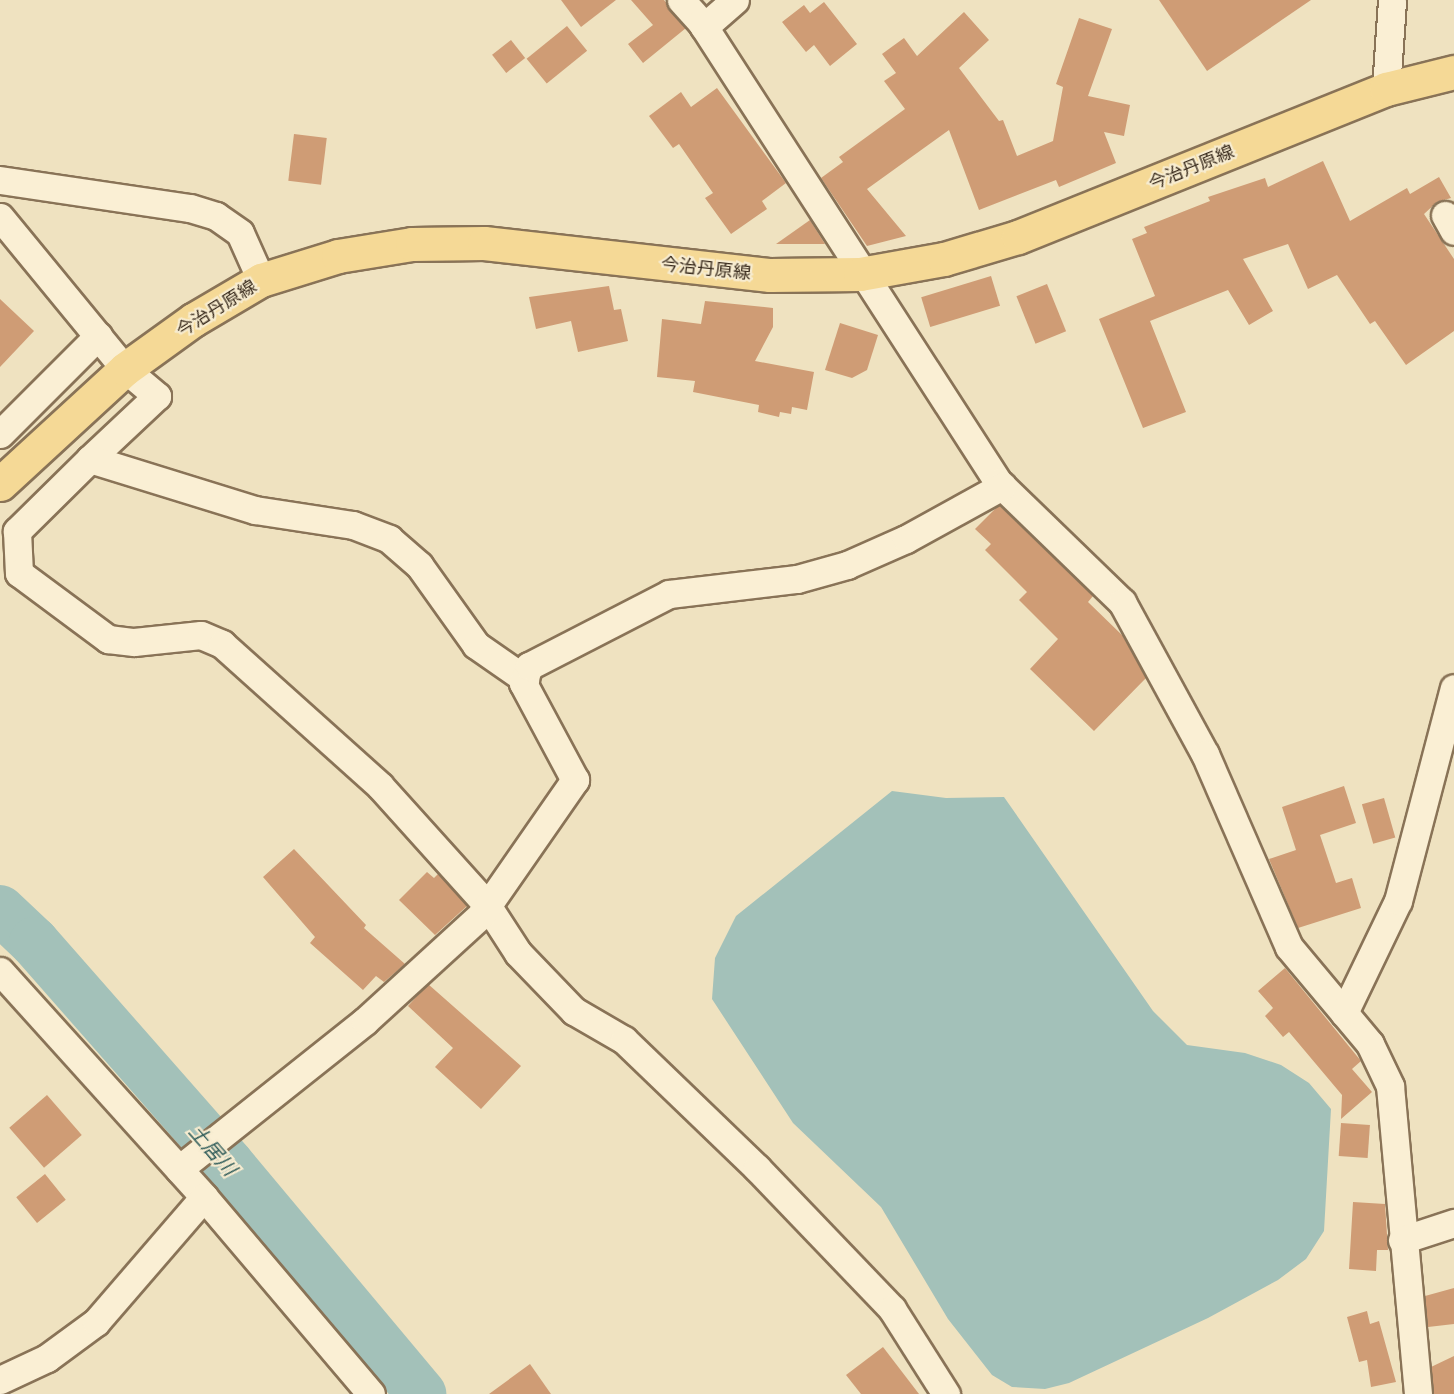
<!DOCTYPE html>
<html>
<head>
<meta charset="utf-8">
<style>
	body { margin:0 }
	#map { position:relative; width:1454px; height:1394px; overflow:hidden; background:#efe2c0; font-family:Literata,"Noto Sans JP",serif }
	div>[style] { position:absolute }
	.water>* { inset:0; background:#a3c1b9 }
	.river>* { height:50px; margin:-25px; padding:0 25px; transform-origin:25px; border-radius:25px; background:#a3c1b9 }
	.building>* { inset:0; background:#cf9c75; transform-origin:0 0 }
	.roads { filter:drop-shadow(2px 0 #897357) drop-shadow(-2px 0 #897357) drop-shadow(0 2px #897357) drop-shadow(0 -2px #897357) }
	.minor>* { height:27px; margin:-13.5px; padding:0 13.5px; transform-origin:13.5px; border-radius:13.5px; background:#faefd4 }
	.major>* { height:33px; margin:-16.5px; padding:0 16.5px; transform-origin:16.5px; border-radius:16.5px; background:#f5d996 }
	span { translate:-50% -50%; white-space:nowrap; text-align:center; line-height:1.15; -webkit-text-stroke:4.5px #f7ecd0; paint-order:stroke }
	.street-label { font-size:18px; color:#382a1c }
	.water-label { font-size:20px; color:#2b5957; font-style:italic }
</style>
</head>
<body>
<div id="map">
	<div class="water">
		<i style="clip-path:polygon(892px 791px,946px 798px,1004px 797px,1153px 1011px,1187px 1045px,1245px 1053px,1281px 1065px,1309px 1083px,1331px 1109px,1324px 1231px,1306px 1259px,1278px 1280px,1208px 1318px,1069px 1383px,1045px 1389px,1012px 1387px,992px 1375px,948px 1319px,881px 1207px,793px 1123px,712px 999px,715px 958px,736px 916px)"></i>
	</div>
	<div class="river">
		<i style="left:0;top:910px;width:47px;rotate:43.3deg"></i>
		<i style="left:34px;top:942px;width:295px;rotate:48.7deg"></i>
		<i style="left:229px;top:1164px;width:300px;rotate:50.1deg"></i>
	</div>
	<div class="building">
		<i style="clip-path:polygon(561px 0,616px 0,581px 27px)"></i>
		<i style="clip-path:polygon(631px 0,664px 0,686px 28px,643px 63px,628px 44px,653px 25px)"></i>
		<i style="clip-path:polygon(1159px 0,1311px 0,1207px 71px)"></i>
		<i style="clip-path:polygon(824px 2px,857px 44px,830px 66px,814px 45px,806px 52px,782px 22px,804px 5px,810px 13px)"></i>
		<i style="clip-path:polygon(964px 12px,989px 40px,959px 68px,999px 121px,1003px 120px,1017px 156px,1053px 141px,1063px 87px,1056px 84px,1079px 18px,1112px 29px,1088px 96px,1130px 105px,1124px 136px,1104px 132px,1116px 163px,1059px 187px,1056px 180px,979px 210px,949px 130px,867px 189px,906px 236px,867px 246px,821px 178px,843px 162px,839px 157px,905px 109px,884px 81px,896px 73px,882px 54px,904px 38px,917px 56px)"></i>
		<i style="left:567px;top:26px;width:32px;height:52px;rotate:51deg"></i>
		<i style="left:511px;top:40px;width:23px;height:24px;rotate:52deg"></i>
		<i style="clip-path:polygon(717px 88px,786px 183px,762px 201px,767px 209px,731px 234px,705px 198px,713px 193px,679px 144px,673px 148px,649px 116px,681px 92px,691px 107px)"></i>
		<i style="left:294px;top:134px;width:33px;height:47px;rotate:7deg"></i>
		<i style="clip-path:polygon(1323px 161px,1350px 221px,1407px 188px,1410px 194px,1439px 177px,1451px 198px,1437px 202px,1424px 214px,1454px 259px,1454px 331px,1406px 365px,1375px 321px,1370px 324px,1337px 275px,1308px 289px,1288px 244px,1243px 259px,1273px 311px,1249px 325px,1228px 290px,1150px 321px,1186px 412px,1143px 428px,1099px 319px,1155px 296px,1132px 239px,1147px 233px,1144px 227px,1210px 201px,1208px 197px,1265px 178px,1268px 187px)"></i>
		<i style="clip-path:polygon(810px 220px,825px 244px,776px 244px)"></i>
		<i style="left:991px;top:276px;width:31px;height:73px;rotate:73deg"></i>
		<i style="left:1047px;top:284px;width:51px;height:33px;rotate:68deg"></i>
		<i style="clip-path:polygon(609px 286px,614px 310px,621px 309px,628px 341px,578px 352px,571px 321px,536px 329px,529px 297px)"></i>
		<i style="clip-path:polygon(0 299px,34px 331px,0 367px)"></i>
		<i style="clip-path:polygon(705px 301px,773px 308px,773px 327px,755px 361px,814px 372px,807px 410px,792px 407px,791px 414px,780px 412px,779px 417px,758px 412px,759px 405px,693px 392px,695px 381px,657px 377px,662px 319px,701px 324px)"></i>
		<i style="clip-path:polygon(840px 323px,878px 335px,867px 370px,852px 378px,825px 370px)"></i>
		<i style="clip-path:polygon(999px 505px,1093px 596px,1088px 602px,1123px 636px,1146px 678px,1094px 731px,1030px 669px,1058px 639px,1019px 600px,1027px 592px,985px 550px,991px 544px,975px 529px)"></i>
		<i style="clip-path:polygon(1344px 786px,1356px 823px,1320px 835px,1336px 883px,1352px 878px,1361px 908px,1298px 928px,1269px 859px,1296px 850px,1282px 807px)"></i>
		<i style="left:1384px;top:798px;width:41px;height:23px;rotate:74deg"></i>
		<i style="clip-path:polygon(294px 849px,366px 925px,364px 928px,405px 964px,384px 982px,376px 976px,363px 990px,310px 943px,315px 937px,263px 877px)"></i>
		<i style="clip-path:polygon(427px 872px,434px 878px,438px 874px,467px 906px,435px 935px,399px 900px)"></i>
		<i style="clip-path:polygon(1285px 968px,1361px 1061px,1352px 1069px,1372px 1092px,1341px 1119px,1342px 1095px,1289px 1032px,1283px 1037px,1265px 1016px,1273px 1008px,1258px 991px)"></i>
		<i style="clip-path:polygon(428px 984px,521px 1066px,481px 1109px,435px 1067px,453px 1048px,408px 1006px)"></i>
		<i style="left:47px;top:1095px;width:53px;height:50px;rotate:49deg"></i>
		<i style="left:1341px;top:1123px;width:29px;height:33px;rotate:4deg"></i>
		<i style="left:45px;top:1174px;width:33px;height:37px;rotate:51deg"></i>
		<i style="clip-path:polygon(1353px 1202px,1385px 1204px,1388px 1250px,1377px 1250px,1376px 1271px,1349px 1269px)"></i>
		<i style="clip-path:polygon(1454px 1288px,1454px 1324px,1428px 1327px,1425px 1296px)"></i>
		<i style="clip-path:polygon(1367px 1311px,1370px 1324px,1379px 1321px,1396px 1382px,1371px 1387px,1367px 1360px,1359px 1362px,1347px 1317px)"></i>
		<i style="clip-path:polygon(883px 1347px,919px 1394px,861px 1394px,846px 1375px)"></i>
		<i style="clip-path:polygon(1454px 1356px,1454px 1394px,1434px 1394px,1431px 1367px)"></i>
		<i style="clip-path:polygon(530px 1364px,551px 1394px,489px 1394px)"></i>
	</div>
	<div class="roads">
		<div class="minor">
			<i style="left:681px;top:0;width:30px;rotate:48deg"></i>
			<i style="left:701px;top:22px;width:548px;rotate:57.15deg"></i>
			<i style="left:998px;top:482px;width:173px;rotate:44.1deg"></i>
			<i style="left:1122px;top:602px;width:173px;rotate:61.4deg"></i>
			<i style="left:1205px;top:754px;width:210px;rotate:66.5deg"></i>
			<i style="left:1289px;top:947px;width:126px;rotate:50.1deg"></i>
			<i style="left:1370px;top:1044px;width:47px;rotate:64.5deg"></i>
			<i style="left:1390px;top:1086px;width:309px;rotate:84.8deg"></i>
			<i style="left:704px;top:27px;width:41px;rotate:-41.1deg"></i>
			<i style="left:1386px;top:89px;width:89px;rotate:-86.1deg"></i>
			<i style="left:0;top:180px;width:192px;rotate:8.4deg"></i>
			<i style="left:190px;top:208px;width:27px;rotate:17deg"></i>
			<i style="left:216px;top:216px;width:29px;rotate:35deg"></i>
			<i style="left:240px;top:233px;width:51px;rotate:65.9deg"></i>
			<i style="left:1445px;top:215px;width:18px;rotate:61deg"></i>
			<i style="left:0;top:217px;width:197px;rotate:50.6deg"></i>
			<i style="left:125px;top:369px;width:42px;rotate:40.2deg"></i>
			<i style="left:157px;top:396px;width:92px;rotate:136.8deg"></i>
			<i style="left:90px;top:459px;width:173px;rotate:17.2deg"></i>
			<i style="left:255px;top:510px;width:99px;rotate:8.7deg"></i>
			<i style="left:353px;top:525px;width:39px;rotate:21deg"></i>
			<i style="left:389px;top:539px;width:40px;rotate:41deg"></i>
			<i style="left:419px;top:565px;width:98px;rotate:54.5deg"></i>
			<i style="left:476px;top:645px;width:60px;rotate:34.8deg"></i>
			<i style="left:0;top:434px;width:139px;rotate:-45deg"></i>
			<i style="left:90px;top:459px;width:103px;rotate:135.4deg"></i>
			<i style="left:17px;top:531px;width:42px;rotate:87.3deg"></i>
			<i style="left:19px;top:573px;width:111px;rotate:36.6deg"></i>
			<i style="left:108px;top:639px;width:26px;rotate:7deg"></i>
			<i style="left:134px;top:642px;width:67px;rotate:-6deg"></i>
			<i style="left:201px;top:635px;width:23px;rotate:23deg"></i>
			<i style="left:222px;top:644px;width:212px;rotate:41.9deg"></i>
			<i style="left:380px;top:786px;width:160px;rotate:48deg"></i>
			<i style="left:487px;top:905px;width:57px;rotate:57.1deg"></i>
			<i style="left:518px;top:953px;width:81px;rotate:46deg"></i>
			<i style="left:574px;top:1011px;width:58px;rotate:30.1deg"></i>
			<i style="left:624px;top:1040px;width:185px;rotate:43.9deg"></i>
			<i style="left:757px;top:1168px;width:195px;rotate:46.2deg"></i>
			<i style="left:892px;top:1309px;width:101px;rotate:57.6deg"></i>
			<i style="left:0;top:971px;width:304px;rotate:47.9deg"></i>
			<i style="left:204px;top:1197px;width:258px;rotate:49.7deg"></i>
			<i style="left:1344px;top:1013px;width:124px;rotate:-64.3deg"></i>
			<i style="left:1398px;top:901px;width:220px;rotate:-75.3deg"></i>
			<i style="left:179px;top:1169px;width:238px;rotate:-38.5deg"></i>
			<i style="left:365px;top:1021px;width:157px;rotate:-42.4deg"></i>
			<i style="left:481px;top:915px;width:165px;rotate:-55.2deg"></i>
			<i style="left:575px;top:780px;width:110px;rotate:-118.2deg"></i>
			<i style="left:523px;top:683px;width:18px;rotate:-71deg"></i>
			<i style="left:529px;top:666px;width:157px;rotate:-27.2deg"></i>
			<i style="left:669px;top:594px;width:129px;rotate:-6.7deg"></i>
			<i style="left:797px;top:579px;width:52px;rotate:-15.6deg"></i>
			<i style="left:847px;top:565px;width:64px;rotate:-23.8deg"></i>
			<i style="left:906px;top:539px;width:110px;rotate:-28.9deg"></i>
			<i style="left:1402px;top:1240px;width:55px;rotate:-18.1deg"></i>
			<i style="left:0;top:1380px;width:52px;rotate:-25.1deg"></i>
			<i style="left:47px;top:1358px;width:61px;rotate:-36.3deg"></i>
			<i style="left:96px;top:1322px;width:165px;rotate:-49.2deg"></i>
		</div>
		<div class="major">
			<i style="left:0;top:484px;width:170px;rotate:-42.6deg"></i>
			<i style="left:125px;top:369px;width:84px;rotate:-35.8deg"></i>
			<i style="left:193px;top:320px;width:79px;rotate:-30.5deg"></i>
			<i style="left:261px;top:280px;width:81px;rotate:-17.3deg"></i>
			<i style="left:338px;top:256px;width:75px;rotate:-9.2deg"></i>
			<i style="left:412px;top:244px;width:72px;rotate:-0.8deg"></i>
			<i style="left:484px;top:243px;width:288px;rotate:6.4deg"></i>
			<i style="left:770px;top:275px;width:90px;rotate:-0.6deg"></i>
			<i style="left:860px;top:274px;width:85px;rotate:-10.1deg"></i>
			<i style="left:944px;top:259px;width:77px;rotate:-16.6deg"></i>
			<i style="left:1018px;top:237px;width:397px;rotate:-21.9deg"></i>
			<i style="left:1386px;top:89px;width:70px;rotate:-14deg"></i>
		</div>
	</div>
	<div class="street-label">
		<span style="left:1191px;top:167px;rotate:-22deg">今治丹原線</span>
		<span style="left:706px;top:268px;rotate:6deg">今治丹原線</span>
		<span style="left:216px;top:308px;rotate:-32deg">今治丹原線</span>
	</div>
	<div class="water-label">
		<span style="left:214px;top:1149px;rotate:49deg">土居川</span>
	</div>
</div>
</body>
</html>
